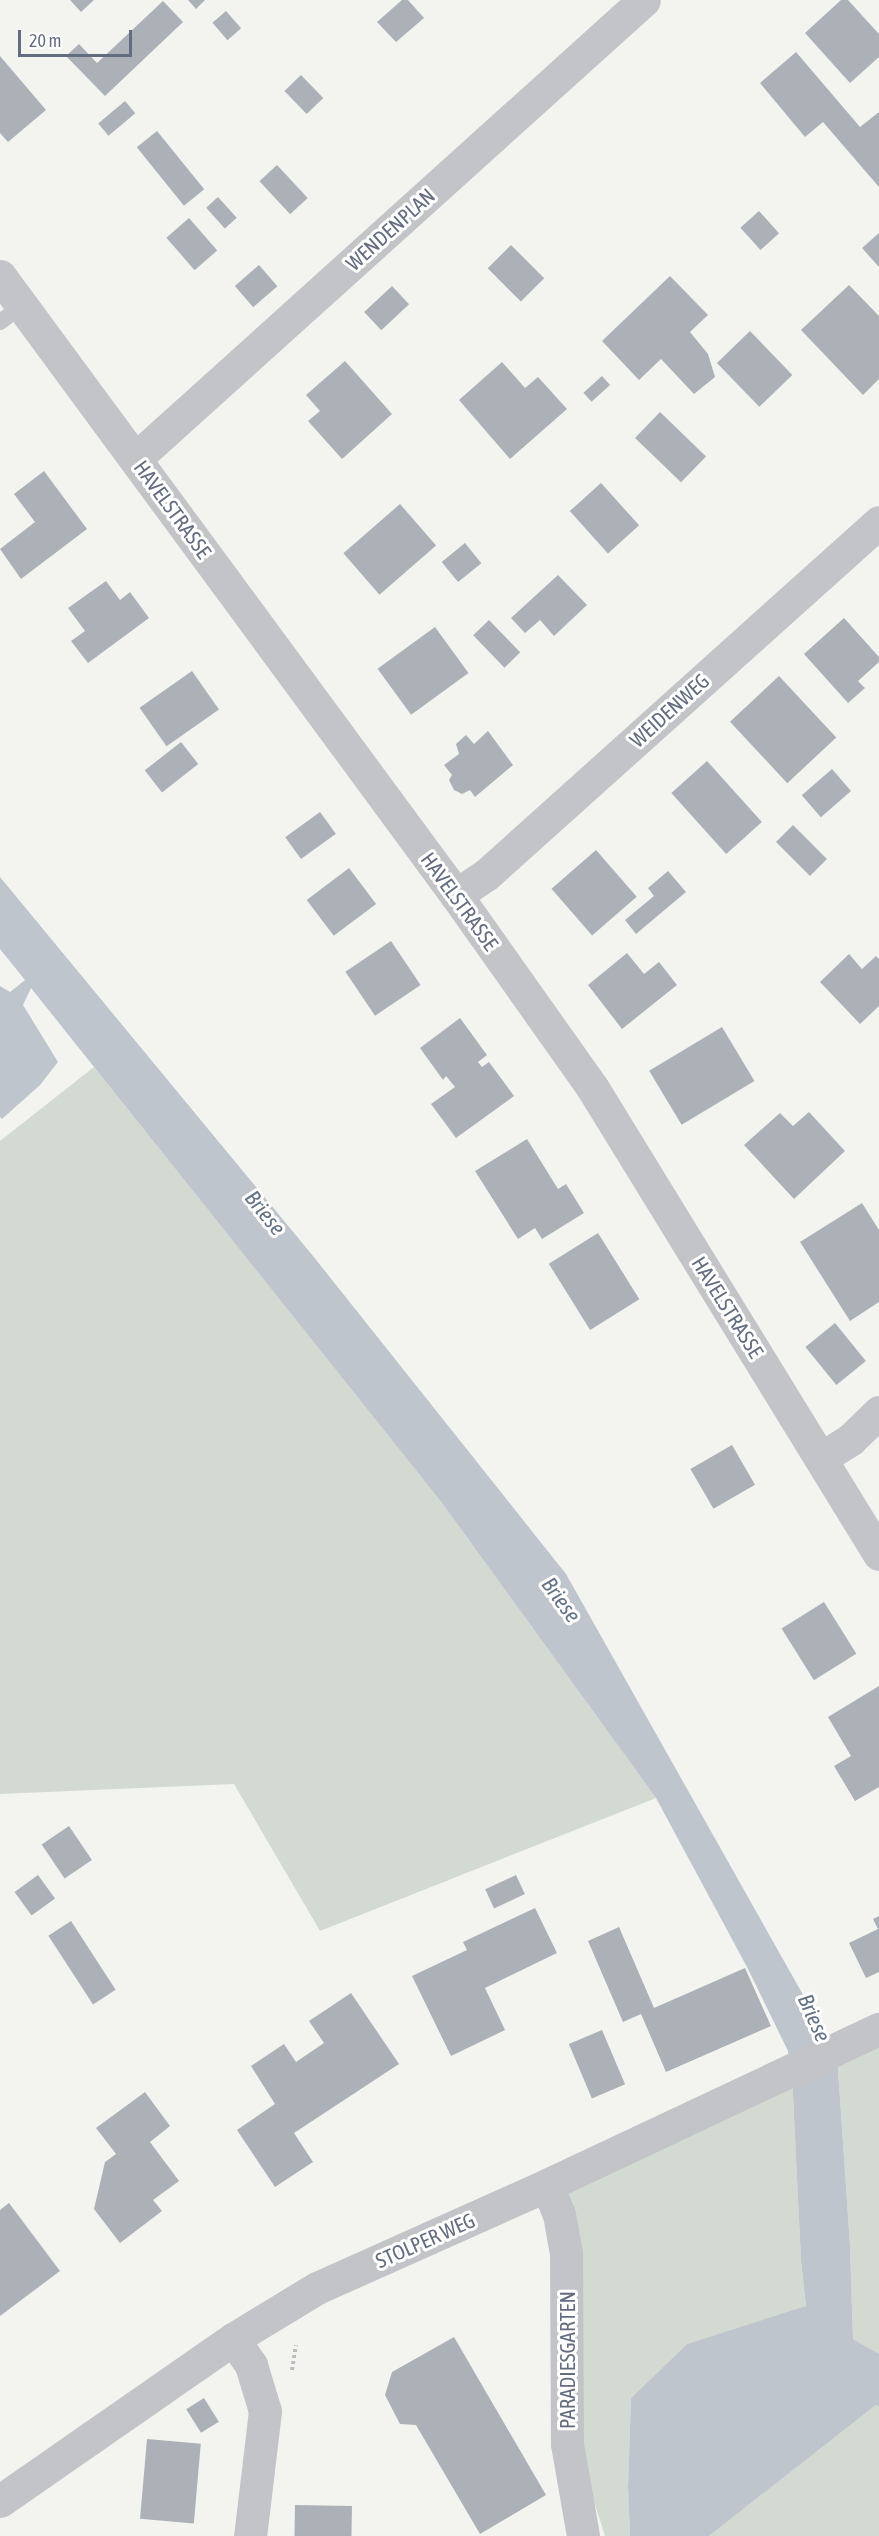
<!DOCTYPE html>
<html>
<head>
<meta charset="utf-8">
<style>
	body { margin:0 }
	#map { position:relative; width:879px; height:2536px; overflow:hidden; background:#f3f4f0; font-family:"Asap Condensed",sans-serif }
	div>[style] { position:absolute }
	.green>* { inset:0; background:#d3dad1 }
	.water>* { inset:0; background:#bfc5cc }
	.building>* { inset:0; background:#acb1b7; transform-origin:0 0 }
	.path>* { height:4px; margin-top:-2px; transform-origin:0; background:repeating-linear-gradient(90deg,#bbbcbf 0 3px,transparent 0 6px) }
	.lane>* { height:16px; margin:-8px; padding:0 8px; transform-origin:8px; border-radius:8px; background:#c2c4c8 }
	.street>* { height:33px; margin:-16.5px; padding:0 16.5px; transform-origin:16.5px; border-radius:16.5px; background:#c2c4c8 }
	span { translate:-50% -50%; white-space:nowrap; text-align:center; line-height:1.15; -webkit-text-stroke:6px #fff; paint-order:stroke }
	.street-label { font-size:21px; color:#646d7f }
	.water-label { font-size:22px; color:#657484; font-style:italic }
	.scale { position:absolute; left:18px; top:30px; width:114px; height:27px; box-sizing:border-box; border:3px solid #646d7f; border-top:0; padding-left:8px; font-size:18px; line-height:21px; white-space:nowrap; color:#646d7f; -webkit-text-stroke:4px #fff; paint-order:stroke }
</style>
</head>
<body>
<div id="map">
	<div class="green">
		<i style="clip-path:polygon(94px 1067px,442px 1503px,656px 1798px,320px 1931px,234px 1784px,0 1794px,0 1141px)"></i>
		<i style="clip-path:polygon(879px 2036px,879px 2354px,853px 2339px,850px 2245px,837px 2055px)"></i>
		<i style="clip-path:polygon(792px 2075px,801px 2261px,806px 2307px,687px 2344px,631px 2398px,628px 2487px,630px 2536px,605px 2536px,575px 2442px,553px 2190px)"></i>
		<i style="clip-path:polygon(876px 2405px,879px 2407px,879px 2536px,709px 2536px)"></i>
	</div>
	<div class="water">
		<i style="clip-path:polygon(0 877px,313px 1256px,566px 1574px,837px 2055px,850px 2245px,853px 2339px,879px 2354px,879px 2407px,876px 2405px,709px 2536px,630px 2536px,628px 2487px,631px 2398px,687px 2344px,806px 2306px,801px 2261px,792px 2075px,788px 2051px,747px 1967px,656px 1798px,442px 1503px,31px 988px,23px 1005px,58px 1062px,40px 1085px,2px 1119px,0 1117px,0 986px,10px 992px,25px 980px,0 949px)"></i>
	</div>
	<div class="building">
		<i style="clip-path:polygon(70px 0,94px 0,81px 12px)"></i>
		<i style="clip-path:polygon(188px 0,205px 0,196px 9px)"></i>
		<i style="clip-path:polygon(402px 0,408px 0,424px 18px,396px 42px,377px 22px)"></i>
		<i style="clip-path:polygon(841px 0,848px 0,879px 34px,879px 57px,850px 83px,805px 33px)"></i>
		<i style="clip-path:polygon(163px 1px,183px 22px,105px 96px,66px 56px,79px 44px,97px 63px)"></i>
		<i style="left:226px;top:11px;width:23px;height:18px;rotate:49deg"></i>
		<i style="clip-path:polygon(796px 52px,860px 127px,879px 112px,879px 187px,823px 122px,805px 137px,760px 83px)"></i>
		<i style="clip-path:polygon(0 56px,46px 110px,8px 142px,0 133px)"></i>
		<i style="left:301px;top:75px;width:32px;height:23px;rotate:46deg"></i>
		<i style="left:125px;top:101px;width:16px;height:35px;rotate:50deg"></i>
		<i style="left:157px;top:131px;width:75px;height:26px;rotate:51deg"></i>
		<i style="left:277px;top:165px;width:45px;height:24px;rotate:47deg"></i>
		<i style="left:218px;top:197px;width:28px;height:16px;rotate:48deg"></i>
		<i style="left:759px;top:211px;width:30px;height:25px;rotate:48deg"></i>
		<i style="left:189px;top:218px;width:43px;height:30px;rotate:49deg"></i>
		<i style="clip-path:polygon(879px 233px,879px 267px,862px 248px)"></i>
		<i style="left:511px;top:245px;width:47px;height:33px;rotate:45deg"></i>
		<i style="left:259px;top:265px;width:28px;height:32px;rotate:49deg"></i>
		<i style="clip-path:polygon(670px 276px,708px 315px,690px 332px,708px 354px,715px 377px,694px 394px,661px 359px,639px 380px,602px 341px)"></i>
		<i style="clip-path:polygon(849px 285px,879px 316px,879px 379px,863px 395px,801px 330px)"></i>
		<i style="left:392px;top:286px;width:25px;height:38px;rotate:47deg"></i>
		<i style="left:750px;top:331px;width:61px;height:46px;rotate:46deg"></i>
		<i style="clip-path:polygon(345px 361px,392px 414px,342px 459px,308px 421px,320px 411px,306px 395px)"></i>
		<i style="clip-path:polygon(502px 362px,525px 388px,538px 377px,567px 409px,510px 459px,459px 400px)"></i>
		<i style="left:602px;top:376px;width:12px;height:25px;rotate:48deg"></i>
		<i style="left:660px;top:412px;width:64px;height:36px;rotate:44deg"></i>
		<i style="clip-path:polygon(44px 471px,87px 529px,21px 579px,0 549px,35px 522px,14px 494px)"></i>
		<i style="left:601px;top:483px;width:57px;height:42px;rotate:48deg"></i>
		<i style="left:400px;top:504px;width:55px;height:75px;rotate:49deg"></i>
		<i style="left:465px;top:543px;width:26px;height:30px;rotate:51deg"></i>
		<i style="clip-path:polygon(558px 575px,587px 605px,554px 636px,540px 620px,525px 633px,511px 618px)"></i>
		<i style="clip-path:polygon(106px 581px,120px 600px,130px 592px,149px 618px,88px 663px,71px 641px,85px 631px,68px 608px)"></i>
		<i style="clip-path:polygon(844px 618px,879px 657px,879px 662px,858px 681px,865px 688px,848px 703px,804px 654px)"></i>
		<i style="left:489px;top:620px;width:45px;height:22px;rotate:46deg"></i>
		<i style="left:435px;top:627px;width:57px;height:71px;rotate:54deg"></i>
		<i style="left:192px;top:671px;width:47px;height:64px;rotate:55deg"></i>
		<i style="left:779px;top:676px;width:84px;height:67px;rotate:47deg"></i>
		<i style="clip-path:polygon(488px 731px,513px 765px,475px 797px,470px 790px,462px 794px,454px 790px,449px 780px,452px 775px,444px 765px,459px 754px,456px 744px,466px 735px,474px 744px)"></i>
		<i style="left:181px;top:742px;width:28px;height:46px;rotate:52deg"></i>
		<i style="left:707px;top:761px;width:82px;height:48px;rotate:48deg"></i>
		<i style="left:832px;top:769px;width:29px;height:40px;rotate:49deg"></i>
		<i style="left:320px;top:812px;width:27px;height:43px;rotate:54deg"></i>
		<i style="left:793px;top:825px;width:48px;height:24px;rotate:45deg"></i>
		<i style="left:596px;top:850px;width:62px;height:59px;rotate:49deg"></i>
		<i style="left:349px;top:868px;width:45px;height:53px;rotate:53deg"></i>
		<i style="clip-path:polygon(668px 871px,686px 892px,636px 934px,625px 920px,654px 896px,648px 888px)"></i>
		<i style="left:391px;top:941px;width:53px;height:55px;rotate:56deg"></i>
		<i style="clip-path:polygon(627px 953px,644px 974px,659px 962px,677px 985px,622px 1029px,588px 985px)"></i>
		<i style="clip-path:polygon(849px 954px,862px 969px,876px 956px,879px 959px,879px 1006px,860px 1024px,820px 982px)"></i>
		<i style="clip-path:polygon(460px 1018px,487px 1055px,478px 1062px,482px 1067px,489px 1062px,514px 1096px,456px 1138px,431px 1104px,455px 1087px,446px 1076px,443px 1080px,420px 1048px)"></i>
		<i style="left:722px;top:1027px;width:63px;height:85px;rotate:59deg"></i>
		<i style="clip-path:polygon(809px 1112px,845px 1151px,794px 1199px,744px 1145px,780px 1113px,793px 1126px)"></i>
		<i style="clip-path:polygon(527px 1139px,558px 1189px,566px 1184px,584px 1213px,542px 1239px,535px 1228px,518px 1239px,475px 1171px)"></i>
		<i style="clip-path:polygon(862px 1203px,879px 1230px,879px 1302px,850px 1321px,800px 1242px)"></i>
		<i style="left:598px;top:1233px;width:78px;height:58px;rotate:58deg"></i>
		<i style="left:835px;top:1323px;width:49px;height:38px;rotate:51deg"></i>
		<i style="left:732px;top:1445px;width:46px;height:48px;rotate:60deg"></i>
		<i style="left:824px;top:1602px;width:61px;height:50px;rotate:58deg"></i>
		<i style="clip-path:polygon(879px 1686px,879px 1787px,855px 1801px,834px 1766px,851px 1756px,828px 1717px)"></i>
		<i style="left:69px;top:1826px;width:41px;height:33px;rotate:56deg"></i>
		<i style="left:38px;top:1875px;width:29px;height:29px;rotate:54deg"></i>
		<i style="left:516px;top:1875px;width:21px;height:34px;rotate:65deg"></i>
		<i style="clip-path:polygon(535px 1908px,557px 1953px,485px 1988px,505px 2030px,451px 2056px,412px 1976px,467px 1950px,463px 1942px)"></i>
		<i style="clip-path:polygon(879px 1916px,879px 1972px,866px 1978px,849px 1943px,878px 1929px,873px 1919px)"></i>
		<i style="left:71px;top:1921px;width:82px;height:27px;rotate:57deg"></i>
		<i style="clip-path:polygon(619px 1927px,654px 2008px,745px 1968px,771px 2026px,666px 2072px,641px 2014px,623px 2022px,588px 1941px)"></i>
		<i style="clip-path:polygon(351px 1993px,399px 2064px,294px 2133px,313px 2162px,275px 2187px,237px 2130px,275px 2104px,251px 2066px,284px 2044px,296px 2062px,324px 2043px,309px 2021px)"></i>
		<i style="left:602px;top:2030px;width:59px;height:36px;rotate:67deg"></i>
		<i style="clip-path:polygon(145px 2092px,170px 2126px,150px 2142px,179px 2181px,153px 2200px,162px 2211px,120px 2243px,94px 2209px,105px 2162px,116px 2154px,96px 2128px)"></i>
		<i style="clip-path:polygon(9px 2203px,60px 2271px,0 2316px,0 2210px)"></i>
		<i style="clip-path:polygon(454px 2337px,546px 2495px,480px 2534px,416px 2425px,400px 2424px,385px 2395px,392px 2372px)"></i>
		<i style="left:204px;top:2398px;width:28px;height:21px;rotate:58deg"></i>
		<i style="left:147px;top:2439px;width:54px;height:80px;rotate:5deg"></i>
		<i style="left:295px;top:2505px;width:57px;height:31px;rotate:1deg"></i>
	</div>
	<div class="path">
		<i style="left:292px;top:2370px;width:25px;rotate:-81deg"></i>
	</div>
	<div class="lane">
		<i style="left:0;top:322px;width:27px;rotate:-36deg"></i>
	</div>
	<div class="street">
		<i style="left:0;top:276px;width:769px;rotate:53.62deg"></i>
		<i style="left:456px;top:895px;width:235px;rotate:54.7deg"></i>
		<i style="left:592px;top:1087px;width:548px;rotate:58.43deg"></i>
		<i style="left:135px;top:459px;width:685px;rotate:-42.04deg"></i>
		<i style="left:456px;top:895px;width:36px;rotate:-34deg"></i>
		<i style="left:486px;top:875px;width:528px;rotate:-41.93deg"></i>
		<i style="left:821px;top:1458px;width:36px;rotate:-32deg"></i>
		<i style="left:851px;top:1439px;width:39px;rotate:-44deg"></i>
		<i style="left:547px;top:2185px;width:31px;rotate:68deg"></i>
		<i style="left:559px;top:2214px;width:40px;rotate:80deg"></i>
		<i style="left:566px;top:2253px;width:191px;rotate:89.7deg"></i>
		<i style="left:567px;top:2444px;width:93px;rotate:80.1deg"></i>
		<i style="left:233px;top:2339px;width:32px;rotate:55deg"></i>
		<i style="left:251px;top:2365px;width:48px;rotate:73.1deg"></i>
		<i style="left:265px;top:2411px;width:126px;rotate:96.8deg"></i>
		<i style="left:0;top:2501px;width:284px;rotate:-34.8deg"></i>
		<i style="left:233px;top:2339px;width:98px;rotate:-31.3deg"></i>
		<i style="left:317px;top:2288px;width:252px;rotate:-24.1deg"></i>
		<i style="left:547px;top:2185px;width:367px;rotate:-25.2deg"></i>
	</div>
	<div class="street-label">
		<span style="left:390px;top:229px;rotate:-42deg">WENDENPLAN</span>
		<span style="left:173px;top:509px;rotate:54deg">HAVELSTRASSE</span>
		<span style="left:669px;top:710px;rotate:-42deg">WEIDENWEG</span>
		<span style="left:460px;top:901px;rotate:54deg">HAVELSTRASSE</span>
		<span style="left:728px;top:1307px;rotate:58deg">HAVELSTRASSE</span>
		<span style="left:425px;top:2240px;rotate:-24deg">STOLPER WEG</span>
		<span style="left:567px;top:2360px;rotate:-90deg">PARADIESGARTEN</span>
	</div>
	<div class="water-label">
		<span style="left:265px;top:1213px;rotate:51deg">Briese</span>
		<span style="left:561px;top:1600px;rotate:54deg">Briese</span>
		<span style="left:814px;top:2018px;rotate:66deg">Briese</span>
	</div>
	<div class="scale">20 m</div>
</div>
</body>
</html>
